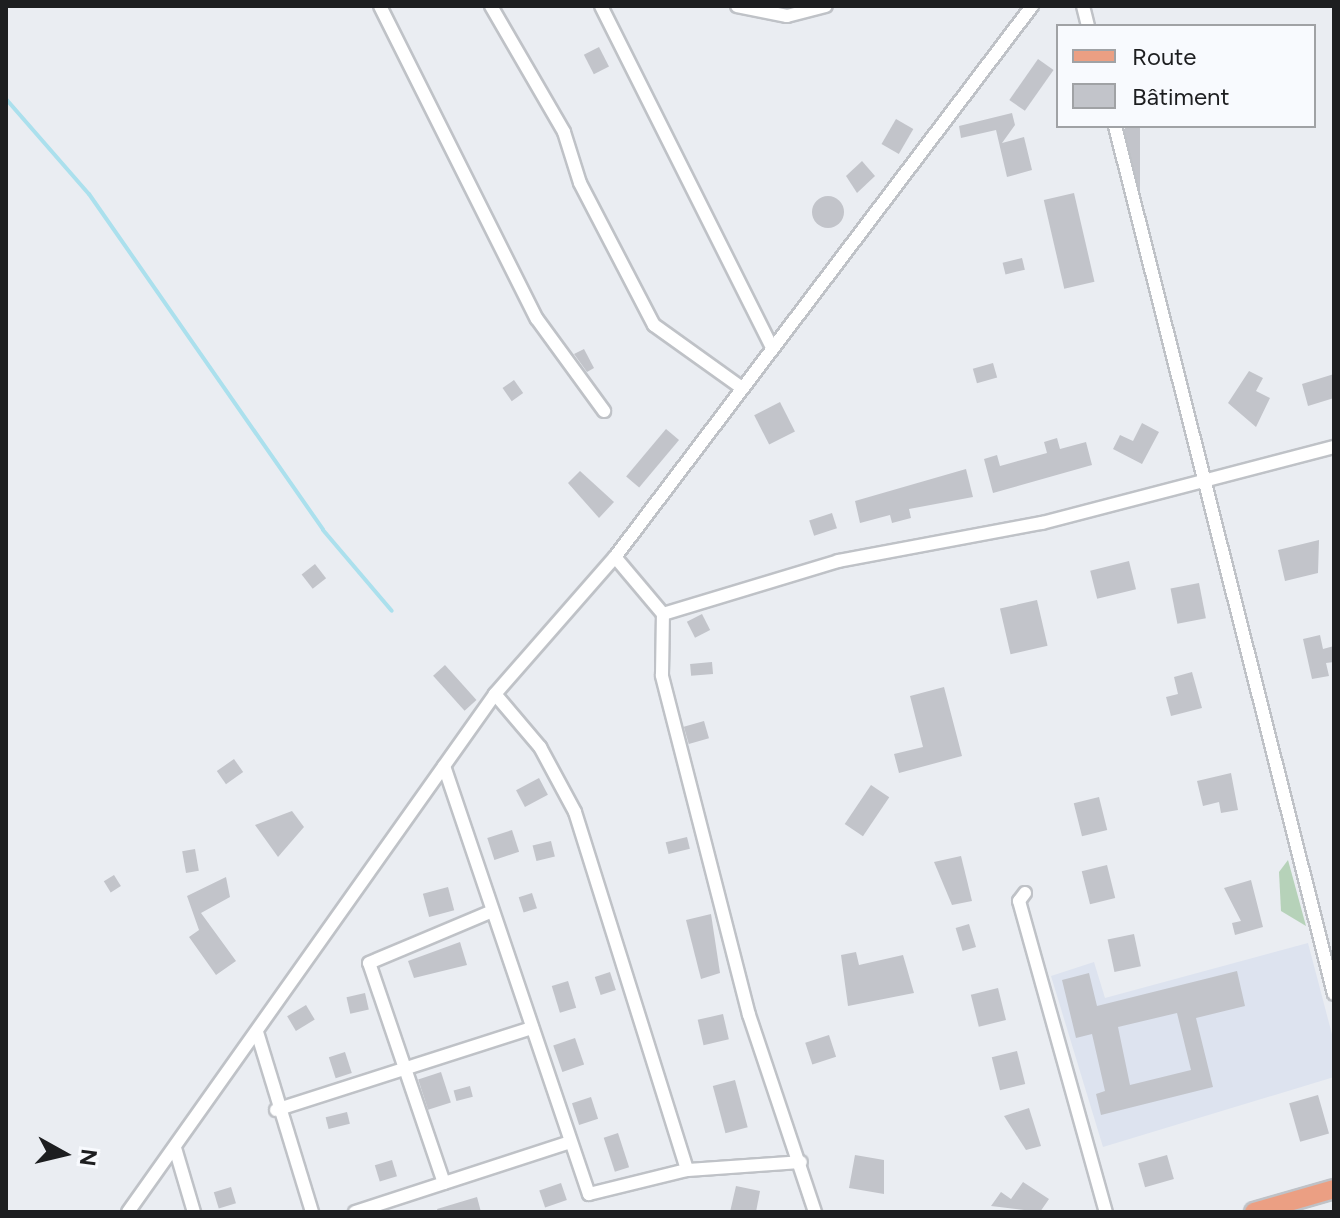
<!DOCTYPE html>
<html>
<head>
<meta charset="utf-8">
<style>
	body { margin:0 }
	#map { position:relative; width:1340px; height:1218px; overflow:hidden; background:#eaedf2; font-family:Figtree,sans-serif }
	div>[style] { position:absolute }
	.built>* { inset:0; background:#dde3ef }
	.green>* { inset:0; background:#b6d2b9 }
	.stream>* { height:4px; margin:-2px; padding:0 2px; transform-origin:2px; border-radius:2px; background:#abe0ed }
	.building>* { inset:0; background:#c2c4ca; transform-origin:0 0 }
	.round { border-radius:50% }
	.roads { filter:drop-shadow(2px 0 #bfc2c7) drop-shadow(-2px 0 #bfc2c7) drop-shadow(0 2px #bfc2c7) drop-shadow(0 -2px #bfc2c7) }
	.street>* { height:12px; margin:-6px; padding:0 6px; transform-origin:6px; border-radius:6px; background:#fff }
	.primary>* { height:18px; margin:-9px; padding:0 9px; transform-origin:9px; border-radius:9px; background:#eb9f83 }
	span { translate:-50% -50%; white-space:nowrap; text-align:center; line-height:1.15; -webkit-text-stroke:8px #f8fafe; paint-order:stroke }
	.frame { position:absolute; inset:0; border:8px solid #1d1e20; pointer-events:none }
	.legend { position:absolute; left:1056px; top:24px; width:260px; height:104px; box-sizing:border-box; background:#f8fafe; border:2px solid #a0a2a5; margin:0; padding:10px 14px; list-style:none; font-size:24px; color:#1d1e20 }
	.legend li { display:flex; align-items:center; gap:16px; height:40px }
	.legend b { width:40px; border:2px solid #a0a2a5 }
	.north { position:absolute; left:24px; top:1114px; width:80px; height:80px; -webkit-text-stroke:6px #f8fafe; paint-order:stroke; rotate:98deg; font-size:22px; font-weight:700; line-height:32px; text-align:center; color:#1d1e20 }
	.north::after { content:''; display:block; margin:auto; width:28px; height:36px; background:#1d1e20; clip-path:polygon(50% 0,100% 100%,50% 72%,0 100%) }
</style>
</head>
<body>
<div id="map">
	<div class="built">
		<i style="clip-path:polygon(1308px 943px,1334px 1042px,1334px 1077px,1103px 1147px,1051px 976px,1094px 962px,1105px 998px)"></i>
	</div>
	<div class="green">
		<i style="clip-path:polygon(1288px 860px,1306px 926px,1281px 911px,1279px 872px)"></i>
	</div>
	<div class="stream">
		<i style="left:6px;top:99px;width:126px;rotate:48.9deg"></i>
		<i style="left:89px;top:194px;width:409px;rotate:55.1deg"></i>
		<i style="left:323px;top:530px;width:106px;rotate:49.6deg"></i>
	</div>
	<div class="building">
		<i style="left:599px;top:47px;width:22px;height:17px;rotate:63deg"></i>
		<i style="left:1038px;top:59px;width:19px;height:50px;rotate:35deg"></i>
		<i style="clip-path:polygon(1012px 113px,1015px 125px,1002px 143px,1024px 137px,1032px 170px,1007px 177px,996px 130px,961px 138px,959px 126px)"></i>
		<i style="left:896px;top:119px;width:20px;height:29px;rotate:30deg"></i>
		<i style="left:1125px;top:126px;width:15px;height:76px"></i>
		<i style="clip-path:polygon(862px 161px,875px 176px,857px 193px,846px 176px)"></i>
		<i style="left:1074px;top:193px;width:91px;height:31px;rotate:77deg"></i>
		<i class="round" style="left:812px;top:196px;width:32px;height:32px"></i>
		<i style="left:1022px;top:258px;width:12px;height:20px;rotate:76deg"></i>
		<i style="clip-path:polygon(584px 349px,594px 368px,587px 372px,574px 354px)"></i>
		<i style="left:993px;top:363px;width:15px;height:21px;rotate:74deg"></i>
		<i style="clip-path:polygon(1249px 371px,1263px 378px,1256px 391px,1270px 398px,1256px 427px,1228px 403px)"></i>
		<i style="clip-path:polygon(1334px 374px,1334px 398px,1308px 406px,1302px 384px)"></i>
		<i style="left:514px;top:380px;width:16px;height:14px;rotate:55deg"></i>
		<i style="left:780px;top:402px;width:33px;height:29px;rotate:63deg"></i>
		<i style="clip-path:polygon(1142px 423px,1159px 432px,1142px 464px,1113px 449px,1120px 435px,1133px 441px)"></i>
		<i style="left:666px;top:429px;width:17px;height:62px;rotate:40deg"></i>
		<i style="clip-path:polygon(1057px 438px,1060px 449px,1086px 442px,1092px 465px,993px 493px,984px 459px,997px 455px,1000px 466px,1047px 453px,1044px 442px)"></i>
		<i style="clip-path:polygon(966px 469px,973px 497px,909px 509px,911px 518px,892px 523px,890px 515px,860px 523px,855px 501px)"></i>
		<i style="clip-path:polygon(580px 471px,614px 502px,599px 518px,568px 483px)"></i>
		<i style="left:832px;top:513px;width:16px;height:24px;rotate:72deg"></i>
		<i style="clip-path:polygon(1319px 540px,1318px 573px,1285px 581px,1278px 550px)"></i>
		<i style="left:1129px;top:561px;width:29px;height:40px;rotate:76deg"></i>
		<i style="left:315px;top:564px;width:18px;height:17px;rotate:52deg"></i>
		<i style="left:1199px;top:583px;width:36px;height:29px;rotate:79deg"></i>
		<i style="left:1037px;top:600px;width:47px;height:38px;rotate:77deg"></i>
		<i style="left:702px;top:614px;width:18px;height:17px;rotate:63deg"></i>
		<i style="clip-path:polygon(1320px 635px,1323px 649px,1334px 646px,1334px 662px,1326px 663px,1329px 676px,1312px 679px,1303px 639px)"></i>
		<i style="left:712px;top:662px;width:12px;height:22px;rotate:85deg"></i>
		<i style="left:445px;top:665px;width:47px;height:16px;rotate:48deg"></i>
		<i style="clip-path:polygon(1192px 672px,1202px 708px,1171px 716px,1166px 697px,1178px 694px,1174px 677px)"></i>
		<i style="clip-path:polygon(944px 687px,962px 756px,899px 773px,894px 754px,923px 747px,910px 696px)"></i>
		<i style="left:704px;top:721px;width:18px;height:21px;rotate:74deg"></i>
		<i style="left:234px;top:759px;width:16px;height:21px;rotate:55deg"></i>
		<i style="clip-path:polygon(1231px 773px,1238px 810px,1221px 813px,1219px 802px,1203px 806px,1197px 781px)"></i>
		<i style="left:539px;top:778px;width:19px;height:26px;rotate:62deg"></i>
		<i style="left:871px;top:785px;width:22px;height:47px;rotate:34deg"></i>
		<i style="left:1099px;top:797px;width:34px;height:26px;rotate:76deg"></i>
		<i style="clip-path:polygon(292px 811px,304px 827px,278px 857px,255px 825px)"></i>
		<i style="left:512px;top:830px;width:23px;height:26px;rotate:72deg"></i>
		<i style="left:687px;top:837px;width:12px;height:22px;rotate:76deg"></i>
		<i style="left:551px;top:841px;width:16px;height:19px;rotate:76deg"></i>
		<i style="left:195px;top:849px;width:22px;height:13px;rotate:80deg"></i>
		<i style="clip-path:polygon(961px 856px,972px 901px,952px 905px,934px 862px)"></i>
		<i style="left:1107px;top:865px;width:34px;height:26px;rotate:76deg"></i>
		<i style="left:114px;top:875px;width:13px;height:12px;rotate:58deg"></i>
		<i style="clip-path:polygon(226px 877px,230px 897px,201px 913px,236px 961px,216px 975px,189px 937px,199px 930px,187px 896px)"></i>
		<i style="clip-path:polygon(1251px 880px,1263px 927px,1235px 935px,1232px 923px,1241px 921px,1224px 888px)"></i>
		<i style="left:448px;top:887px;width:24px;height:26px;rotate:75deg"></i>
		<i style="left:532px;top:893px;width:16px;height:14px;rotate:72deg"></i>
		<i style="clip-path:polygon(711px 914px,720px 973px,701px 979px,686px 920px)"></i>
		<i style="left:969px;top:924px;width:24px;height:14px;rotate:73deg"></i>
		<i style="left:1134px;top:934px;width:33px;height:27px;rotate:78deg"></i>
		<i style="clip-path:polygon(460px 942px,467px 965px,414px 978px,408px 961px)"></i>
		<i style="clip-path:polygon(856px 952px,859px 965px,903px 955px,914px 993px,848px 1006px,841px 955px)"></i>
		<i style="clip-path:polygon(evenodd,1237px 971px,1245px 1006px,1196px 1018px,1213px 1087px,1101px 1115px,1096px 1094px,1105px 1091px,1092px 1034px,1076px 1038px,1062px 980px,1089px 973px,1097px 1006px,1237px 971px,1177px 1013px,1191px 1070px,1130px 1085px,1118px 1027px,1177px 1013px)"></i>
		<i style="left:610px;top:972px;width:19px;height:16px;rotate:72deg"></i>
		<i style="left:568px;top:981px;width:28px;height:17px;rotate:73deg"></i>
		<i style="left:998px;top:988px;width:33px;height:28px;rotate:76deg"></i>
		<i style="left:365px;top:993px;width:17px;height:19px;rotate:77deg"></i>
		<i style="left:306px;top:1005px;width:17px;height:22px;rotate:59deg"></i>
		<i style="left:723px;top:1014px;width:26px;height:26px;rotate:77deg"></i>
		<i style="left:829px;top:1035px;width:23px;height:25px;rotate:72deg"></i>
		<i style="left:575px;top:1038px;width:28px;height:23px;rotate:71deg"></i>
		<i style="left:1017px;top:1051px;width:34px;height:26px;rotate:76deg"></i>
		<i style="left:345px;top:1052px;width:22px;height:17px;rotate:72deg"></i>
		<i style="left:441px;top:1072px;width:32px;height:24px;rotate:72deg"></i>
		<i style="left:735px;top:1080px;width:49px;height:23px;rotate:75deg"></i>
		<i style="left:470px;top:1086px;width:11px;height:17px;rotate:75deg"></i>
		<i style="left:1318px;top:1095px;width:40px;height:30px;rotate:74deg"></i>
		<i style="left:591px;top:1097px;width:23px;height:20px;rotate:72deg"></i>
		<i style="clip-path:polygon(1029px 1108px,1041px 1146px,1026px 1150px,1004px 1116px)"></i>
		<i style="left:347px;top:1112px;width:12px;height:22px;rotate:76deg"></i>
		<i style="left:618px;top:1133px;width:36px;height:15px;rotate:72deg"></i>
		<i style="clip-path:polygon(855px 1155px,884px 1160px,884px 1194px,849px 1188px)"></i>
		<i style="left:1167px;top:1155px;width:25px;height:30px;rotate:74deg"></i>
		<i style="left:392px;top:1160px;width:17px;height:18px;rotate:73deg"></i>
		<i style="clip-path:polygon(1023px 1182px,1049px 1199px,1040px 1212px,991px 1206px,1001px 1192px,1011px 1199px)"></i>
		<i style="left:561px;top:1183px;width:18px;height:23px;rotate:71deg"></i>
		<i style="clip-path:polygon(736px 1186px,760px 1191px,756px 1212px,730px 1212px)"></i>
		<i style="left:231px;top:1187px;width:17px;height:18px;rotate:73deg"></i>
		<i style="clip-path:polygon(477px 1197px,481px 1212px,438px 1212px,437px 1209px)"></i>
	</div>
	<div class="roads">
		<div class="street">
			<i style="left:380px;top:6px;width:350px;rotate:63.4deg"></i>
			<i style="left:537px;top:319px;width:114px;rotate:53.9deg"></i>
			<i style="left:491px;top:6px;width:146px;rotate:59.9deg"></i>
			<i style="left:564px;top:132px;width:53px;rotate:72.6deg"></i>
			<i style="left:580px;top:183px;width:160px;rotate:62.5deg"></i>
			<i style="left:654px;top:325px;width:108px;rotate:35.6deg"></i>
			<i style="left:601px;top:6px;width:382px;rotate:63.4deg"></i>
			<i style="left:737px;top:6px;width:51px;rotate:11.3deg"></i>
			<i style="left:787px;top:16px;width:40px;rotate:-14.4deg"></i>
			<i style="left:1083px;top:6px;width:21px;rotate:76deg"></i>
			<i style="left:1115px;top:126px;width:895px;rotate:75.84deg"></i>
			<i style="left:615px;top:557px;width:75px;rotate:49.9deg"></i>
			<i style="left:495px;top:694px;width:70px;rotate:49.7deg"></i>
			<i style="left:540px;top:747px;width:74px;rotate:61.7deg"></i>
			<i style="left:575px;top:812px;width:375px;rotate:72.6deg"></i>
			<i style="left:444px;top:766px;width:452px;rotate:71.3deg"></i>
			<i style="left:589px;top:1194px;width:101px;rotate:-13.8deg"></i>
			<i style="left:687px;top:1170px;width:114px;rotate:-4deg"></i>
			<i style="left:1025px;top:893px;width:10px;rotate:127deg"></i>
			<i style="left:1019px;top:901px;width:323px;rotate:74.4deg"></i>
			<i style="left:257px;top:1032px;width:188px;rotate:73deg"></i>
			<i style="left:276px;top:1110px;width:269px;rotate:-17.8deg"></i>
			<i style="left:175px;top:1148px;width:67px;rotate:73.5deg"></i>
			<i style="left:444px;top:1183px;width:232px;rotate:-108.8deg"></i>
			<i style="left:369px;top:963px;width:134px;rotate:-22.8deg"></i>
			<i style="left:128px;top:1212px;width:635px;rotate:-54.68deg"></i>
			<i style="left:495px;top:694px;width:182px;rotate:-48.8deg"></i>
			<i style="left:615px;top:557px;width:691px;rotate:-52.88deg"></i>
			<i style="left:355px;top:1212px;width:226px;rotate:-18deg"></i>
			<i style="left:815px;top:1212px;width:208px;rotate:-108.5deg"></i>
			<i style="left:749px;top:1015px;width:351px;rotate:-104.4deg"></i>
			<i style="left:662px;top:675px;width:61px;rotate:-89.1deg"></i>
			<i style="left:663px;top:614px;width:183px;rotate:-16.8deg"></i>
			<i style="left:838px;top:561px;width:208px;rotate:-10.6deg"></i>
			<i style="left:1042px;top:523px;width:302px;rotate:-14.6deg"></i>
		</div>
		<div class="primary">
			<i style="left:1254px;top:1212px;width:83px;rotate:-16deg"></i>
		</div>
	</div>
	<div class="frame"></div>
	<ul class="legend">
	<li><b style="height:10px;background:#eb9f83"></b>Route</li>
	<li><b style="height:22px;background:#c2c4ca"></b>Bâtiment</li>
	</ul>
	<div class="north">N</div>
</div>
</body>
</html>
